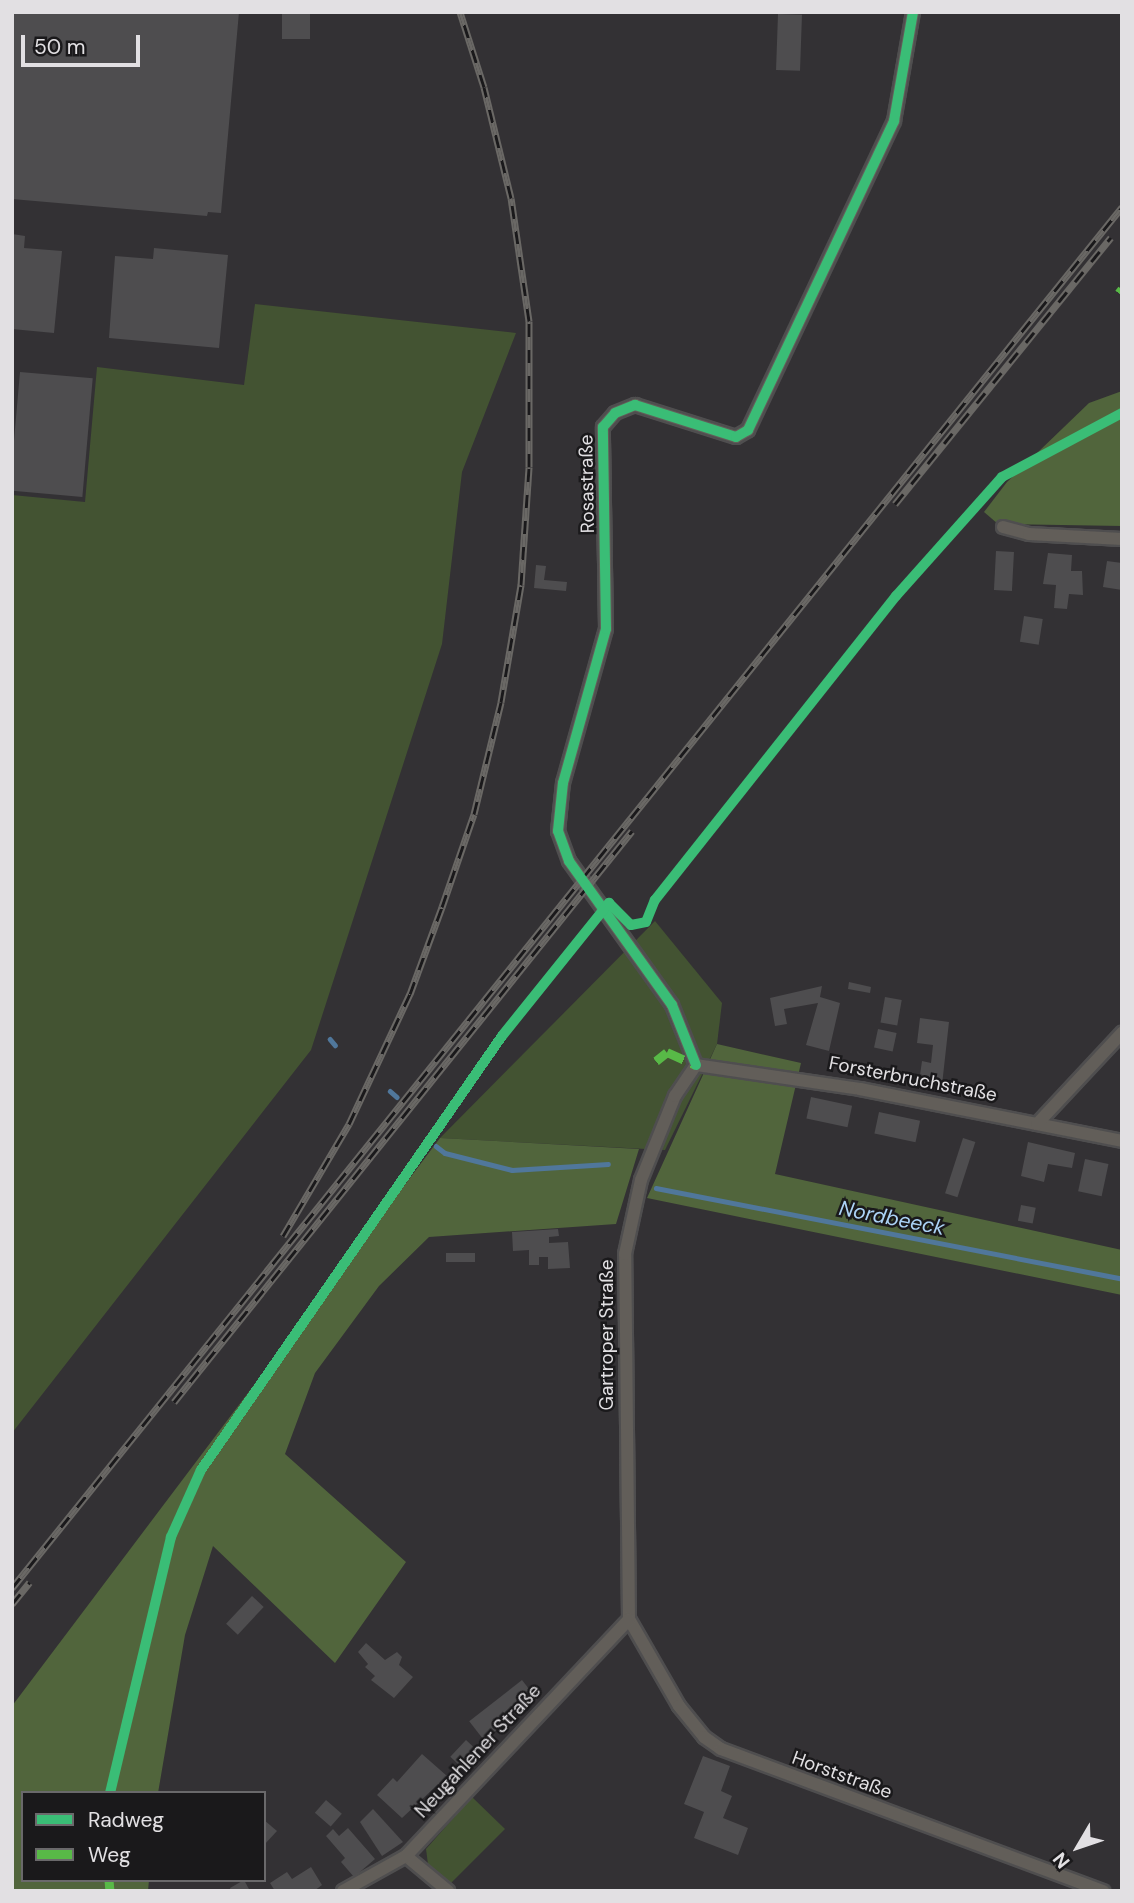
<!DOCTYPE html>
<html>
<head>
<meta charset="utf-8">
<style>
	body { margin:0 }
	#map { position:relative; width:1134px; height:1903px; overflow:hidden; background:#333134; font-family:"DM Sans",sans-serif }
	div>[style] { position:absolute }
	.green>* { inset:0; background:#435332 }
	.forest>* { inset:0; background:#51653c }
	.stream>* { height:4.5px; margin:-2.25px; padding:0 2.25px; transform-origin:2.25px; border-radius:2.25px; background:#50779b }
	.building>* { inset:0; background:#4e4d4f; transform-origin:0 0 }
	.roads { filter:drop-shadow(2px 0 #4f4e4f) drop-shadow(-2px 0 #4f4e4f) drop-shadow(0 2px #4f4e4f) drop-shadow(0 -2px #4f4e4f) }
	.minor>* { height:12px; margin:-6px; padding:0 6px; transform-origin:6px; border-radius:6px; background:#625e59 }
	.rail>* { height:7px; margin-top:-3.5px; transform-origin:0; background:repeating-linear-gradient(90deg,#1a191b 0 13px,#6a6865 0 26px); box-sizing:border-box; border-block:2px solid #6a6865 }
	.quiet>* { height:9px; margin-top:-4.5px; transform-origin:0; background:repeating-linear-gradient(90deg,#58b947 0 18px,transparent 0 27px) }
	.cycleway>* { height:10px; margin:-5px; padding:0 5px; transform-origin:5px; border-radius:5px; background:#3abd76 }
	span { translate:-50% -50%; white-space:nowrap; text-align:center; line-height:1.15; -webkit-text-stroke:5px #1a191b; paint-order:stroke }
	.street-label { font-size:19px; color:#e2e0e3 }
	.water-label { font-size:21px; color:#acd3f6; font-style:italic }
	.frame { position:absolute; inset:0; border:14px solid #e2e0e3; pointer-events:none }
	.legend { position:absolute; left:21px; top:1791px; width:245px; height:91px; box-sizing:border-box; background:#1a191b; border:2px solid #6a696b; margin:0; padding:9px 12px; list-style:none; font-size:21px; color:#e2e0e3 }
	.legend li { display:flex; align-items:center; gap:14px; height:35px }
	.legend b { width:35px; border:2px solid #6a696b }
	.north { position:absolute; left:1043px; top:1812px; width:70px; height:70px; -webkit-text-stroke:5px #1a191b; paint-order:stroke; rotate:231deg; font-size:19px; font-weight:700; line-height:28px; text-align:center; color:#e2e0e3 }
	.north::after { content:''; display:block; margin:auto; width:24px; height:32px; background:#e2e0e3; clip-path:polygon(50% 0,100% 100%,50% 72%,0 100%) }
	.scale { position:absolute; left:21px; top:35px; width:119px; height:32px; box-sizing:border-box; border:4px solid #e2e0e3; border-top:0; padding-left:9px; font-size:21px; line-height:24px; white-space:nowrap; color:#e2e0e3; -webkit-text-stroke:5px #1a191b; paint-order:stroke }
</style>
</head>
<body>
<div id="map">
	<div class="green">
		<i style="clip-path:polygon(255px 304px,516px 333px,462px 472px,442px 644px,311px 1050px,12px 1433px,12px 495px,85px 502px,97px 367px,244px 385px)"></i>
		<i style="clip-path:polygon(655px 921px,722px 1003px,717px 1044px,665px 1150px,440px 1138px)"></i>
		<i style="clip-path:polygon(472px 1797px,505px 1829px,451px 1883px,428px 1864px,426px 1849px)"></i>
	</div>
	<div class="forest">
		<i style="clip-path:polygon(1122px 391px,1122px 526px,998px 524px,984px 512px,1007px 482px,1089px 403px)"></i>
		<i style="clip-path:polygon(717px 1044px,801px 1063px,775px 1174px,1122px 1250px,1122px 1295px,647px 1198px)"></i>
		<i style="clip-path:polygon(440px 1138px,639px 1149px,616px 1224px,429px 1237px,379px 1286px,315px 1373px,285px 1454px,406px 1562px,335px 1663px,213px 1546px,185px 1635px,158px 1793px,23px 1793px,23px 1880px,149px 1880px,148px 1891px,12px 1891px,12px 1706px)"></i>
	</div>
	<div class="stream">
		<i style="left:330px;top:1039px;width:8px;rotate:50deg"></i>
		<i style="left:390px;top:1091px;width:9px;rotate:41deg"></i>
		<i style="left:436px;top:1146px;width:11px;rotate:38deg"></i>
		<i style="left:445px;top:1153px;width:69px;rotate:14.2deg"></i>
		<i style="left:512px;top:1170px;width:96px;rotate:-3.6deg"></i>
		<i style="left:656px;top:1188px;width:475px;rotate:11deg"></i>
	</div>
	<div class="building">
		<i style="clip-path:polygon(12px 12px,239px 12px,221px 213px,208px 212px,207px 216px,12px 199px)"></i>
		<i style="left:282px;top:12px;width:28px;height:27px"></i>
		<i style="left:778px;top:14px;width:24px;height:56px;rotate:2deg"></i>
		<i style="clip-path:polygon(12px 234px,25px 236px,24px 248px,62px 251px,54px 333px,12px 329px)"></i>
		<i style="clip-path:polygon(154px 248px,228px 255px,219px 348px,109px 338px,115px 256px,153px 259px)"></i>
		<i style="left:20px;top:372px;width:73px;height:119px;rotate:5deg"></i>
		<i style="left:996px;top:551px;width:18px;height:39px;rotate:3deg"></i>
		<i style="clip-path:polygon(1048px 553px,1072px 555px,1071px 571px,1082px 571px,1083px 595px,1069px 594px,1067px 609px,1054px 608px,1056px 585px,1043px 584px)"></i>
		<i style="clip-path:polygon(1107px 561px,1122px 563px,1122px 590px,1103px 587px)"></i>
		<i style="clip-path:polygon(536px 565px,546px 566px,544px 580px,567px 582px,566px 591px,534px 588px)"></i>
		<i style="left:1024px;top:616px;width:19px;height:26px;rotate:9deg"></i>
		<i style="clip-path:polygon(849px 982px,871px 987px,870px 993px,848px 989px)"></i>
		<i style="clip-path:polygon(822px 986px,820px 997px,840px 1003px,829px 1051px,806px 1045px,818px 1003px,784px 1009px,787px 1024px,775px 1026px,770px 998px)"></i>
		<i style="left:885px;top:997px;width:17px;height:26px;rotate:10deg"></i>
		<i style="clip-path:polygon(920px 1018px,949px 1022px,942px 1085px,919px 1082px,922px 1061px,931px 1063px,933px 1045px,917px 1043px)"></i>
		<i style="left:878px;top:1029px;width:19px;height:19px;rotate:12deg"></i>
		<i style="left:811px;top:1097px;width:42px;height:22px;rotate:12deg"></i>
		<i style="left:879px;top:1112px;width:42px;height:22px;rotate:12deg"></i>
		<i style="left:963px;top:1138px;width:13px;height:58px;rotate:18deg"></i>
		<i style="clip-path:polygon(1028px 1142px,1075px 1153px,1072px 1168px,1048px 1164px,1044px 1182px,1021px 1176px)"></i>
		<i style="left:1085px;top:1159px;width:24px;height:33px;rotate:12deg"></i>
		<i style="left:1021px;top:1205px;width:15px;height:16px;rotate:11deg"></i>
		<i style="clip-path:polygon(558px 1229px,559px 1236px,549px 1237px,549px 1243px,568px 1242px,570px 1268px,548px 1269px,548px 1257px,539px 1257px,539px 1265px,529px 1265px,529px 1250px,513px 1251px,512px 1232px)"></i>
		<i style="left:475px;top:1253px;width:9px;height:29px;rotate:90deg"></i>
		<i style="left:252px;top:1596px;width:16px;height:38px;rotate:43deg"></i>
		<i style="clip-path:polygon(366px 1643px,385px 1660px,397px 1652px,402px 1657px,399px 1665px,413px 1677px,394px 1698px,371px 1680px,375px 1676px,365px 1667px,368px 1664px,358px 1652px)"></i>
		<i style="left:522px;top:1680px;width:24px;height:67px;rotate:52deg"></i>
		<i style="left:466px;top:1740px;width:23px;height:23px;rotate:43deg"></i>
		<i style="clip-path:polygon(422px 1754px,447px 1776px,402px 1818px,377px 1795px,393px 1778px,397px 1782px)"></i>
		<i style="clip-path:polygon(703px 1756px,730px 1766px,721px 1791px,732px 1796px,723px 1818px,748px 1828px,738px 1855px,694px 1838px,704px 1812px,684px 1804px)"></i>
		<i style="left:326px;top:1800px;width:21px;height:17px;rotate:41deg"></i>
		<i style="clip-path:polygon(373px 1809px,403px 1842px,382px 1856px,360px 1822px)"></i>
		<i style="clip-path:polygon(264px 1820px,277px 1831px,264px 1845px)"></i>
		<i style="clip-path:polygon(348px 1828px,375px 1859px,354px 1877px,341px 1862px,345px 1858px,326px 1836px,333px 1829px,339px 1836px)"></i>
		<i style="clip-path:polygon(311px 1867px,322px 1885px,314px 1891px,275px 1891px,270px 1883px,287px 1872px,292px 1879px)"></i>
		<i style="clip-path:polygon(244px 1880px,250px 1891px,231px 1891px,230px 1888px)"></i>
	</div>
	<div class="roads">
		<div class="minor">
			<i style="left:1003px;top:527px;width:27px;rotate:15deg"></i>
			<i style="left:1029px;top:534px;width:93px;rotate:3.1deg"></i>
			<i style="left:696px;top:1065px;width:65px;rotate:-111.8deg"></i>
			<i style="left:672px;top:1005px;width:177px;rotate:-125.6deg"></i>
			<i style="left:569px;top:861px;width:32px;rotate:-110deg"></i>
			<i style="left:558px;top:831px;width:48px;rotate:-84.1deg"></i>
			<i style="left:563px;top:783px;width:160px;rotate:-74.4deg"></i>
			<i style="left:606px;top:629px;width:202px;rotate:-90.9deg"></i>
			<i style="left:603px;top:427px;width:18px;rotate:-49deg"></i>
			<i style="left:615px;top:413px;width:22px;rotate:-22deg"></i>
			<i style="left:635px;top:405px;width:106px;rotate:17.6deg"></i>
			<i style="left:736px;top:437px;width:14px;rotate:-30deg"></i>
			<i style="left:748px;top:430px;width:342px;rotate:-64.7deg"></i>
			<i style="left:894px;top:121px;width:111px;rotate:-80.1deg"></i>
			<i style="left:696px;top:1065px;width:166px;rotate:8.3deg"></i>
			<i style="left:860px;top:1089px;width:267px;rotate:11.2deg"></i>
			<i style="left:1037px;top:1124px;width:125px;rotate:-47deg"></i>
			<i style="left:629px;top:1619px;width:365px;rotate:-90.6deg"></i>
			<i style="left:625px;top:1254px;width:76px;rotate:-77.8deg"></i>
			<i style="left:641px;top:1180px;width:91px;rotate:-68deg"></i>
			<i style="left:675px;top:1096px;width:37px;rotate:-56deg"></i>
			<i style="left:629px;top:1619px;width:100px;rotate:60.1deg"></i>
			<i style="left:679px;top:1706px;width:40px;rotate:51deg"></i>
			<i style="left:704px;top:1737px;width:21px;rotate:35deg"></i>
			<i style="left:721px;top:1749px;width:408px;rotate:20.4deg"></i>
			<i style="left:406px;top:1856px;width:55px;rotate:39.8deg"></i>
			<i style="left:343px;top:1891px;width:72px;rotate:-29.1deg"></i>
			<i style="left:406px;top:1856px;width:325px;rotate:-46.7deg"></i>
		</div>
	</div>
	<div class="rail">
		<i style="left:895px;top:504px;width:343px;rotate:-51deg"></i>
		<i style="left:283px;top:1236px;width:130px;rotate:-59.5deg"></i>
		<i style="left:349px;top:1124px;width:144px;rotate:-64.9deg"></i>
		<i style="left:410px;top:994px;width:93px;rotate:-69.8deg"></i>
		<i style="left:442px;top:907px;width:98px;rotate:-71deg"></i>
		<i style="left:474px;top:814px;width:115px;rotate:-76.4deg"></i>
		<i style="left:501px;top:702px;width:119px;rotate:-80.3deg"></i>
		<i style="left:521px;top:585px;width:118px;rotate:-86.1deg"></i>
		<i style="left:529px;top:467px;width:146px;rotate:-90deg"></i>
		<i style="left:529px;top:321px;width:124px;rotate:-98.3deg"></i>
		<i style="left:511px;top:198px;width:114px;rotate:-103.7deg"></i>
		<i style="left:484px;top:87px;width:79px;rotate:-107.7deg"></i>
		<i style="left:174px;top:1402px;width:732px;rotate:-51.27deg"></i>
		<i style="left:12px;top:1588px;width:1772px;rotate:-51.21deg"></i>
		<i style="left:12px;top:1604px;width:28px;rotate:-51deg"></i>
	</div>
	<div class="quiet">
		<i style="left:1119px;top:293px;width:5px;rotate:-53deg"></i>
		<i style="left:656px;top:1061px;width:14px;rotate:-39deg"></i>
		<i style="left:667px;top:1052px;width:32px;rotate:24deg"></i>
		<i style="left:109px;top:1880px;width:11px;rotate:85deg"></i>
	</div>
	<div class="cycleway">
		<i style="left:696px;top:1065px;width:65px;rotate:-111.8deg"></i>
		<i style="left:672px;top:1005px;width:177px;rotate:-125.6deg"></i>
		<i style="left:569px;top:861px;width:32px;rotate:-110deg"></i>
		<i style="left:558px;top:831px;width:48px;rotate:-84.1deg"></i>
		<i style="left:563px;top:783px;width:160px;rotate:-74.4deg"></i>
		<i style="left:606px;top:629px;width:202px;rotate:-90.9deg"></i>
		<i style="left:603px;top:427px;width:18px;rotate:-49deg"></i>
		<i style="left:615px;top:413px;width:22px;rotate:-22deg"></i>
		<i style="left:635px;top:405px;width:106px;rotate:17.6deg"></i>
		<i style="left:736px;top:437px;width:14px;rotate:-30deg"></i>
		<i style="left:748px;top:430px;width:342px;rotate:-64.7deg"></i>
		<i style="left:894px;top:121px;width:111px;rotate:-80.1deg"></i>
		<i style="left:110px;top:1793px;width:263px;rotate:-76.6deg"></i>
		<i style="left:171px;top:1537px;width:73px;rotate:-65.9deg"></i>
		<i style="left:201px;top:1470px;width:528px;rotate:-55.26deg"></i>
		<i style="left:502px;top:1036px;width:171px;rotate:-51.2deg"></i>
		<i style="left:609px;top:903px;width:31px;rotate:45deg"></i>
		<i style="left:631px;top:925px;width:15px;rotate:-11deg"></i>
		<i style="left:646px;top:922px;width:24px;rotate:-68deg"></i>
		<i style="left:655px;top:900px;width:388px;rotate:-51.6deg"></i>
		<i style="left:896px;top:596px;width:159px;rotate:-48.3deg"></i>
		<i style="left:1002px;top:477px;width:136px;rotate:-28.1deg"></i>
	</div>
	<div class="street-label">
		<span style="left:587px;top:484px;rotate:-91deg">Rosastraße</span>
		<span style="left:913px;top:1079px;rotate:11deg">Forsterbruchstraße</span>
		<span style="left:607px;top:1335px;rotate:-90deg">Gartroper Straße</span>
		<span style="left:478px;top:1751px;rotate:-47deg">Neugahlener Straße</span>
		<span style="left:842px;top:1775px;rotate:20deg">Horststraße</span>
	</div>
	<div class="water-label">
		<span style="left:892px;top:1218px;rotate:11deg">Nordbeeck</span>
	</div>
	<div class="frame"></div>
	<ul class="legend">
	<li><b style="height:9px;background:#3abd76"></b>Radweg</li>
	<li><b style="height:9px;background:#58b947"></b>Weg</li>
	</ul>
	<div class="north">N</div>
	<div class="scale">50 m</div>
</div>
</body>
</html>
